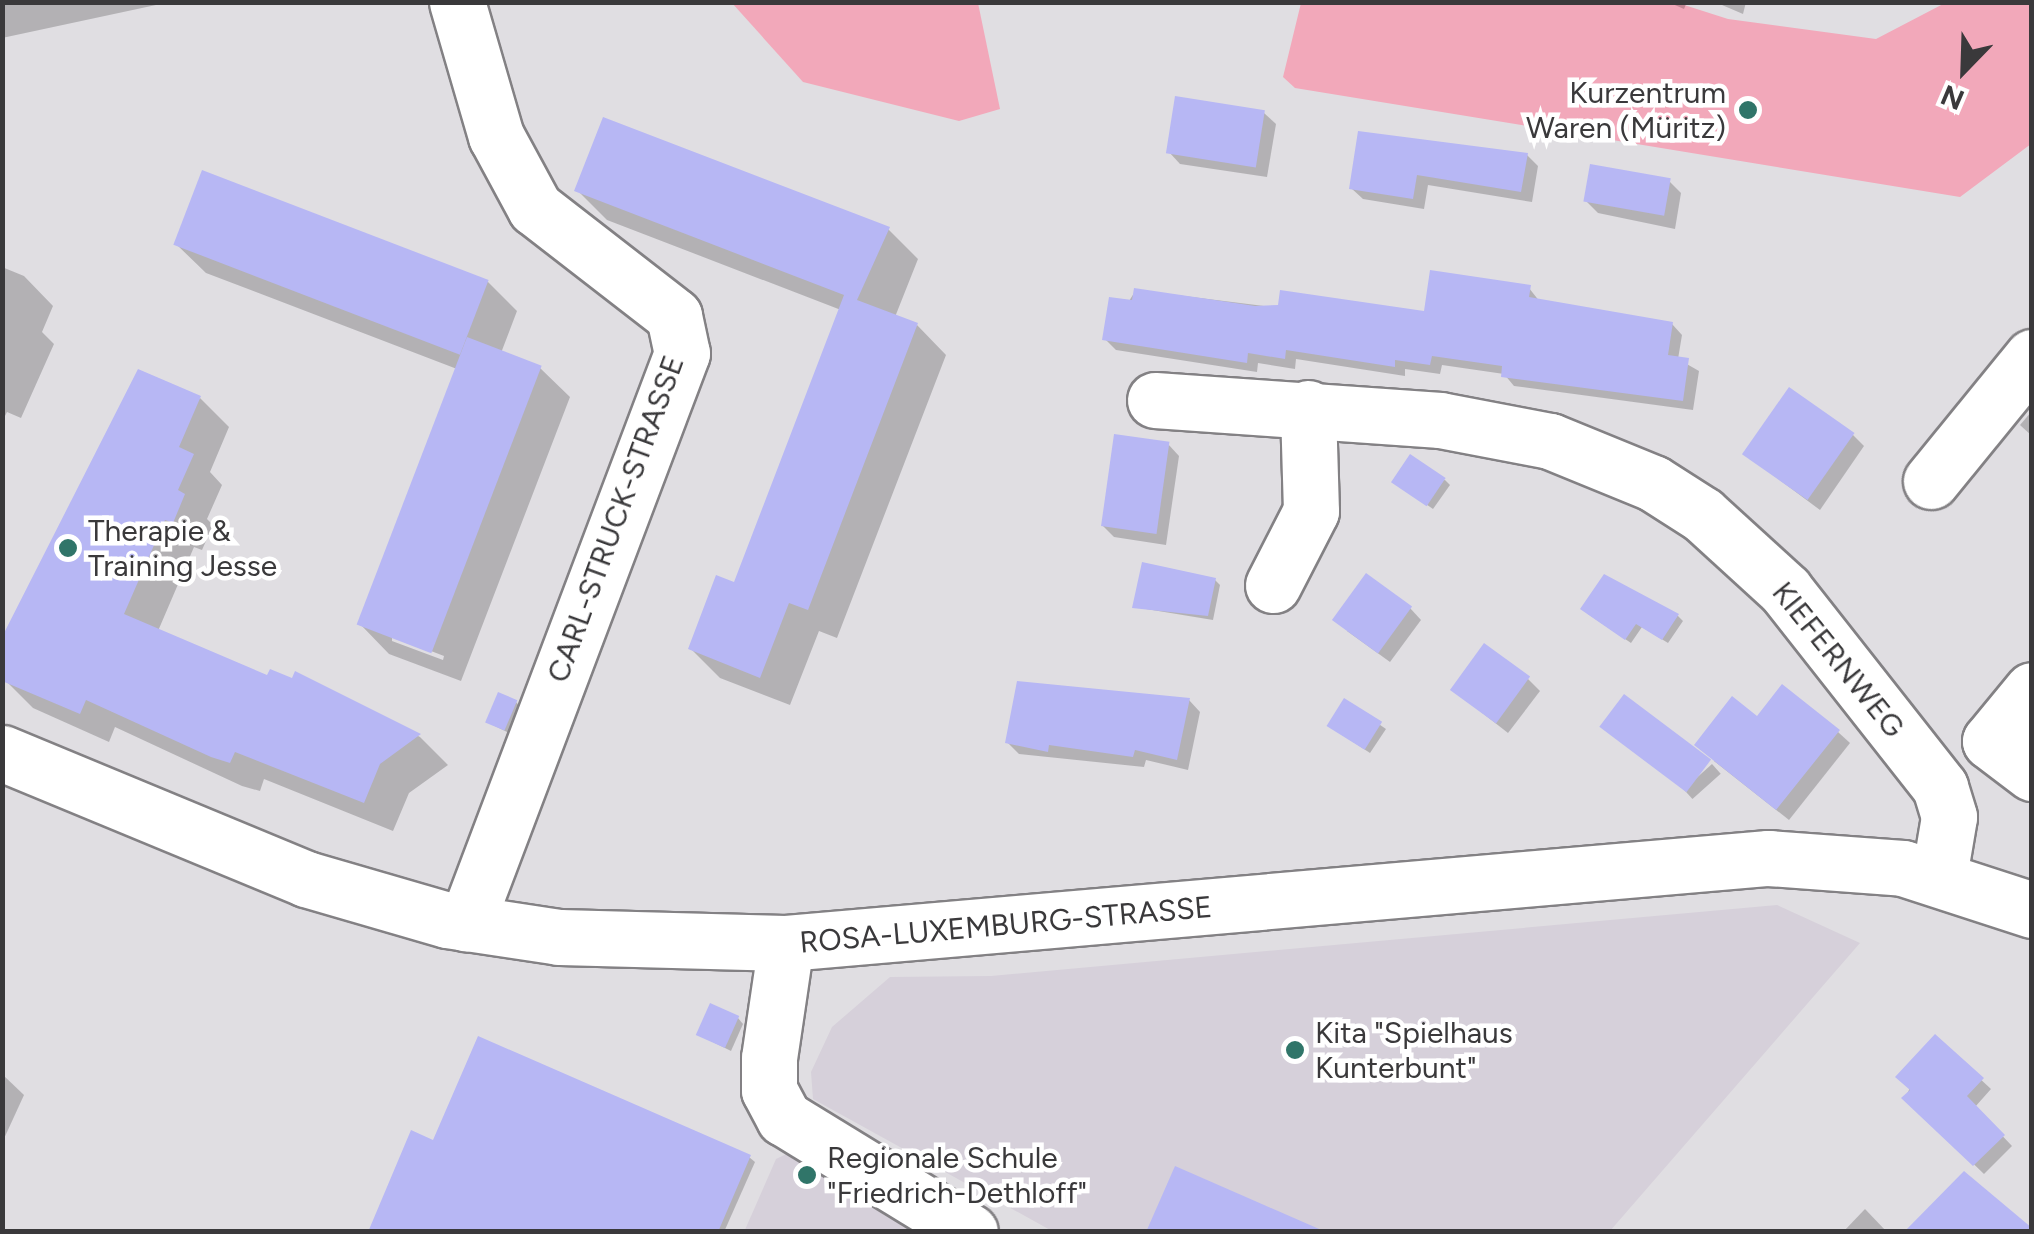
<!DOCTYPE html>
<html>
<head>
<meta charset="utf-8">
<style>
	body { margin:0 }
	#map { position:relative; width:2034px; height:1234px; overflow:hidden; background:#e0dee2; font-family:Figtree,sans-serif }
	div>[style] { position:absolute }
	.built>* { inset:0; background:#d6d0da }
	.green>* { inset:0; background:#f2a8ba }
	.shadow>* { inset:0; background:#0003; transform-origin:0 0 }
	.building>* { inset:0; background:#b7b7f4; transform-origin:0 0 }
	.roads { filter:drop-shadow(2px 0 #838184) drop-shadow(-2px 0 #838184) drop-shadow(0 2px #838184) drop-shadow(0 -2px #838184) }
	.minor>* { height:55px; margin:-27.5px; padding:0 27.5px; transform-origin:27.5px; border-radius:27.5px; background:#fff }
	.dots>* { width:28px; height:28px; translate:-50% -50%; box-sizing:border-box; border:5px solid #fff; border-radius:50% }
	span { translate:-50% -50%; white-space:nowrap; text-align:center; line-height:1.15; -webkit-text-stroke:9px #fff; paint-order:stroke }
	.poi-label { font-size:30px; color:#3a393b }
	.right { translate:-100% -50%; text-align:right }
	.left { translate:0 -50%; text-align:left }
	.street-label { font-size:30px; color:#3a393b }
	.frame { position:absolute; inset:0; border:5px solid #3a393b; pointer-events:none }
	.north { position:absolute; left:1914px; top:20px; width:100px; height:100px; -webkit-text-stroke:8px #fff; paint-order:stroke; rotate:203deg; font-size:28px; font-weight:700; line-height:40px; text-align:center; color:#3a393b }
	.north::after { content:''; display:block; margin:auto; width:35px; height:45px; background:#3a393b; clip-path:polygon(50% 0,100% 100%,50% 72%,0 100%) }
</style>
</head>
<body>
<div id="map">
	<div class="built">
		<i style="clip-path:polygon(1777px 905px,1860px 943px,1610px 1231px,1052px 1231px,813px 1099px,811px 1072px,832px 1027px,890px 977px,991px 976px)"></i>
		<i style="clip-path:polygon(799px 1148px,942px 1232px,744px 1232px,776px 1159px)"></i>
	</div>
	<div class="green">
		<i style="clip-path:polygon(732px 3px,978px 3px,1000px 109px,959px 121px,803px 82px)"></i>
		<i style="clip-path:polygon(1301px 3px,1678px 3px,1728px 19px,1876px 39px,1945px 3px,2031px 3px,2031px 144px,1960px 197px,1295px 88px,1283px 77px)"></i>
	</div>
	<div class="shadow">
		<i style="clip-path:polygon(2px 2px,170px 2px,2px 38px)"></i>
		<i style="clip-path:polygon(1668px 2px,1687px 2px,1684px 9px)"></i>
		<i style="clip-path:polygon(1715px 2px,1746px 2px,1743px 14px)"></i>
		<i style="clip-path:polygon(1264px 113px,1276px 124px,1267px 177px,1180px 164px,1169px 152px)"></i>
		<i style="clip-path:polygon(1360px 134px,1527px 155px,1538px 166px,1532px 202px,1428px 185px,1424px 209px,1363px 199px,1351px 188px)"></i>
		<i style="clip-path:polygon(1670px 182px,1681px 193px,1675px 229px,1598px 213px,1587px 202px)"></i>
		<i style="clip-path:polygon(577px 190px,888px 229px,918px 259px,895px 317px,917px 325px,946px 355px,837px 638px,819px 631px,790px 705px,720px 678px,691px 649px,735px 585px,841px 310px,607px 220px)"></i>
		<i style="clip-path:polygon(evenodd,176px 244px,487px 281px,517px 311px,501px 353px,540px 368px,570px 397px,461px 681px,389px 654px,360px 624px,457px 369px,206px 273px,176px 244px,392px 636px,444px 656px,443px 660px,392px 641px,392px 636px)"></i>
		<i style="clip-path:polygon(2px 267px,24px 276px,53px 306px,42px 332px,54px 344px,21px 418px,7px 412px,2px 422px)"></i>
		<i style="clip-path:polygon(1529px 288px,1540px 302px,1672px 324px,1682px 335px,1678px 359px,1699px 371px,1693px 410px,1514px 386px,1504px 374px,1442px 365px,1440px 374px,1405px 369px,1405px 376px,1296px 359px,1295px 369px,1258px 363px,1257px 372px,1116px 350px,1105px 339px,1136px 290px,1280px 308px,1426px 314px)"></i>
		<i style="clip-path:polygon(200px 398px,229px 427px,210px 472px,222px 485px,207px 519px,213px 525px,202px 550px,194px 547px,158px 631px,269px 679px,294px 682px,297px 675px,420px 737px,448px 765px,409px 793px,393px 831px,264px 779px,260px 791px,242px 786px,115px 727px,109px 742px,33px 708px,4px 679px)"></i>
		<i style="clip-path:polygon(2032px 411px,2032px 436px,2020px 425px)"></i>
		<i style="clip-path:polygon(1853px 435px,1864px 446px,1820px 510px,1745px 454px)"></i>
		<i style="clip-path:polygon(1168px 444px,1179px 456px,1166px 545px,1114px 537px,1103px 526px)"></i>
		<i style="clip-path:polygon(1445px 480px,1450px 485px,1433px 509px,1400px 486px)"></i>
		<i style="clip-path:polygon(1215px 580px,1220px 585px,1213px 620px,1134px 607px)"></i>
		<i style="clip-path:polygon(1410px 608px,1421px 620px,1390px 662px,1347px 631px)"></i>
		<i style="clip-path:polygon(1588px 614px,1678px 616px,1683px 621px,1668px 643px,1642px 627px,1631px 643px)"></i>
		<i style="clip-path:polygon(1528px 679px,1540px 691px,1508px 733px,1453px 690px)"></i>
		<i style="clip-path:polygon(1189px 700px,1200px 712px,1188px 770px,1146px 760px,1144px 767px,1019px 754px,1007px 742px)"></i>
		<i style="clip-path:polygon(1345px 701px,1386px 729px,1370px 753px,1335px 730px)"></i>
		<i style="clip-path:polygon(516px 702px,521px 708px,511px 734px,487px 722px)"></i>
		<i style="clip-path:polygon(1757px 719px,1838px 732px,1850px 743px,1789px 820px,1714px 761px)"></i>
		<i style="left:1712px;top:764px;width:13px;height:38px;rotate:48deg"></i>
		<i style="clip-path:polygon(738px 1018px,743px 1024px,731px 1051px,699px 1035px)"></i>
		<i style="clip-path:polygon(1935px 1037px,1991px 1089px,1975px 1107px,2012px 1146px,1984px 1174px,1905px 1098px)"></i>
		<i style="clip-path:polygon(2px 1074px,24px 1095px,2px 1143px)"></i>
		<i style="clip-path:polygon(434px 1143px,749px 1157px,755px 1162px,724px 1232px,370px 1232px)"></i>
		<i style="clip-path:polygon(1865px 1209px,1887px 1232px,1843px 1232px)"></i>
	</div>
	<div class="building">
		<i style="left:1175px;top:96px;width:91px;height:58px;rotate:9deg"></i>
		<i style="clip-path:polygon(603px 117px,890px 227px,857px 300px,918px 323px,808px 610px,789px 603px,760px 678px,688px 649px,716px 575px,734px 582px,844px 295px,574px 191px)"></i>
		<i style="clip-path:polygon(1358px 131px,1528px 153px,1521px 192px,1417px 175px,1413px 199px,1349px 189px)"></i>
		<i style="left:1590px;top:164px;width:82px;height:38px;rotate:10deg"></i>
		<i style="left:202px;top:170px;width:307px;height:80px;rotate:21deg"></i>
		<i style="clip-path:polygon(1430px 270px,1531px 285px,1529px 297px,1673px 322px,1668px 355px,1689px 358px,1683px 401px,1501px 377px,1502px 366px,1432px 356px,1430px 365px,1395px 360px,1395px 367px,1286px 350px,1285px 359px,1248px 353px,1247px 363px,1102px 340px,1109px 297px,1132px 300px,1134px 288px,1255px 306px,1278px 305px,1280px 290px,1424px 311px)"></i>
		<i style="left:467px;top:337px;width:80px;height:308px;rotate:21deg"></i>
		<i style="clip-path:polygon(138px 369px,201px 396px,179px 447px,194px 454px,178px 490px,185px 494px,173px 523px,165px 520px,124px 614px,267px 675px,270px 669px,292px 678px,295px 671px,421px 734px,380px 764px,364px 803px,235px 752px,230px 763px,211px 757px,86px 700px,80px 714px,2px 681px,2px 637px)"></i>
		<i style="left:1789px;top:387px;width:80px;height:82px;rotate:35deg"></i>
		<i style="left:1114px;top:434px;width:56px;height:93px;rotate:8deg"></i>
		<i style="left:1410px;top:454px;width:43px;height:34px;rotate:34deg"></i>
		<i style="clip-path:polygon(1142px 562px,1216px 578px,1208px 616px,1132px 608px)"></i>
		<i style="left:1366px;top:573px;width:57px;height:58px;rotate:36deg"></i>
		<i style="clip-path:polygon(1604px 574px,1679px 614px,1662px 640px,1636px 624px,1625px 640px,1580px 609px)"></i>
		<i style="left:1484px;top:643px;width:57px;height:58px;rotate:36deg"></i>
		<i style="clip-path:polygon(1017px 681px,1190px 698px,1177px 760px,1135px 750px,1133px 757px,1049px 745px,1048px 752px,1005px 743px)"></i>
		<i style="clip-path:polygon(1782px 684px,1840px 730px,1776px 810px,1694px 745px,1732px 696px,1757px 716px)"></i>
		<i style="left:498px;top:692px;width:21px;height:33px;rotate:23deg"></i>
		<i style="left:1624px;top:694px;width:109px;height:41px;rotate:37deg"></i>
		<i style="left:1344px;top:698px;width:45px;height:33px;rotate:32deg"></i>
		<i style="left:710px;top:1003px;width:32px;height:35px;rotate:24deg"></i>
		<i style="clip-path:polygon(1935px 1034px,1984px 1078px,1967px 1096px,2005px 1135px,1973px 1166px,1901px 1098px,1910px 1090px,1895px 1077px)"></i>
		<i style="clip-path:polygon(478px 1036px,751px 1155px,718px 1232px,368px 1232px,411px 1130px,433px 1140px)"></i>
		<i style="clip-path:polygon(1175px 1166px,1255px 1201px,1326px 1232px,1146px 1232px)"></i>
		<i style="clip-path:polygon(1964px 1171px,2032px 1228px,2032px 1232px,1904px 1232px)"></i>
	</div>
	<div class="roads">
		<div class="minor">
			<i style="left:457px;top:2px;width:140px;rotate:73.8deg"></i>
			<i style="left:496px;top:136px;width:82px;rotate:61.6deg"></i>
			<i style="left:535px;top:208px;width:176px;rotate:37.8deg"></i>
			<i style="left:674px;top:316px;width:38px;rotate:78deg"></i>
			<i style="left:682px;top:353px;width:610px;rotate:110.72deg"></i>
			<i style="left:1155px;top:400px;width:286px;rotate:4deg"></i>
			<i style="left:1440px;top:420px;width:112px;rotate:10.8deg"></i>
			<i style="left:1550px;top:441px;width:111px;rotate:22.2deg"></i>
			<i style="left:1653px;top:483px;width:59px;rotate:32.6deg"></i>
			<i style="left:1703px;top:515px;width:111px;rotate:42.4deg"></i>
			<i style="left:1785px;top:590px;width:251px;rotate:51.8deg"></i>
			<i style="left:1940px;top:787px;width:31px;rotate:73deg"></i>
			<i style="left:1949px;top:817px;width:60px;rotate:99.6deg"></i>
			<i style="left:1931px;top:481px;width:160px;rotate:-50.8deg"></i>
			<i style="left:1273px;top:585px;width:83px;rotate:-62.8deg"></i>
			<i style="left:1311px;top:511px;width:103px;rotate:-91.7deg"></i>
			<i style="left:2032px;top:690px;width:66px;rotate:129.5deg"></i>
			<i style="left:1990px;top:741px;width:53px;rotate:37.3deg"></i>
			<i style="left:2px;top:753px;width:329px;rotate:22.5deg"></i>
			<i style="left:306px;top:879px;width:147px;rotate:16.2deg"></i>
			<i style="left:447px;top:920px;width:113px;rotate:8.6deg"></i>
			<i style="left:559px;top:937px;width:227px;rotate:1.5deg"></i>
			<i style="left:786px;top:943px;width:986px;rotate:-4.95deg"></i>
			<i style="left:1768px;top:858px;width:135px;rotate:4.2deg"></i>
			<i style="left:1903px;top:868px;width:136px;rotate:18deg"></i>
			<i style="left:786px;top:943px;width:116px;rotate:98.4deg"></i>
			<i style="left:769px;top:1058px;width:32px;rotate:90deg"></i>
			<i style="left:769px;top:1090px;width:32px;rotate:62deg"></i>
			<i style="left:784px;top:1118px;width:218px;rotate:31.5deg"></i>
		</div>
	</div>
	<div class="dots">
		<i style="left:1748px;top:110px;background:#307569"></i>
		<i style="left:68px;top:548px;background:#307569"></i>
		<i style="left:1295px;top:1050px;background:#307569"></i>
		<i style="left:807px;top:1175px;background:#307569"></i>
	</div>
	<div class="poi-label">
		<span class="right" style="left:1726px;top:110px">Kurzentrum<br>Waren (Müritz)</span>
		<span class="left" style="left:88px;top:548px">Therapie &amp;<br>Training Jesse</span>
		<span class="left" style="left:1315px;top:1050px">Kita "Spielhaus<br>Kunterbunt"</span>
		<span class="left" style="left:827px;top:1175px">Regionale Schule<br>"Friedrich-Dethloff"</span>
	</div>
	<div class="street-label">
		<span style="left:616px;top:519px;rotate:-70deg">CARL-STRUCK-STRASSE</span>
		<span style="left:1838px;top:660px;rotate:51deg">KIEFERNWEG</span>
		<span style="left:1006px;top:925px;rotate:-5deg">ROSA-LUXEMBURG-STRASSE</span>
	</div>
	<div class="frame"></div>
	<div class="north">N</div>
</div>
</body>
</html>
